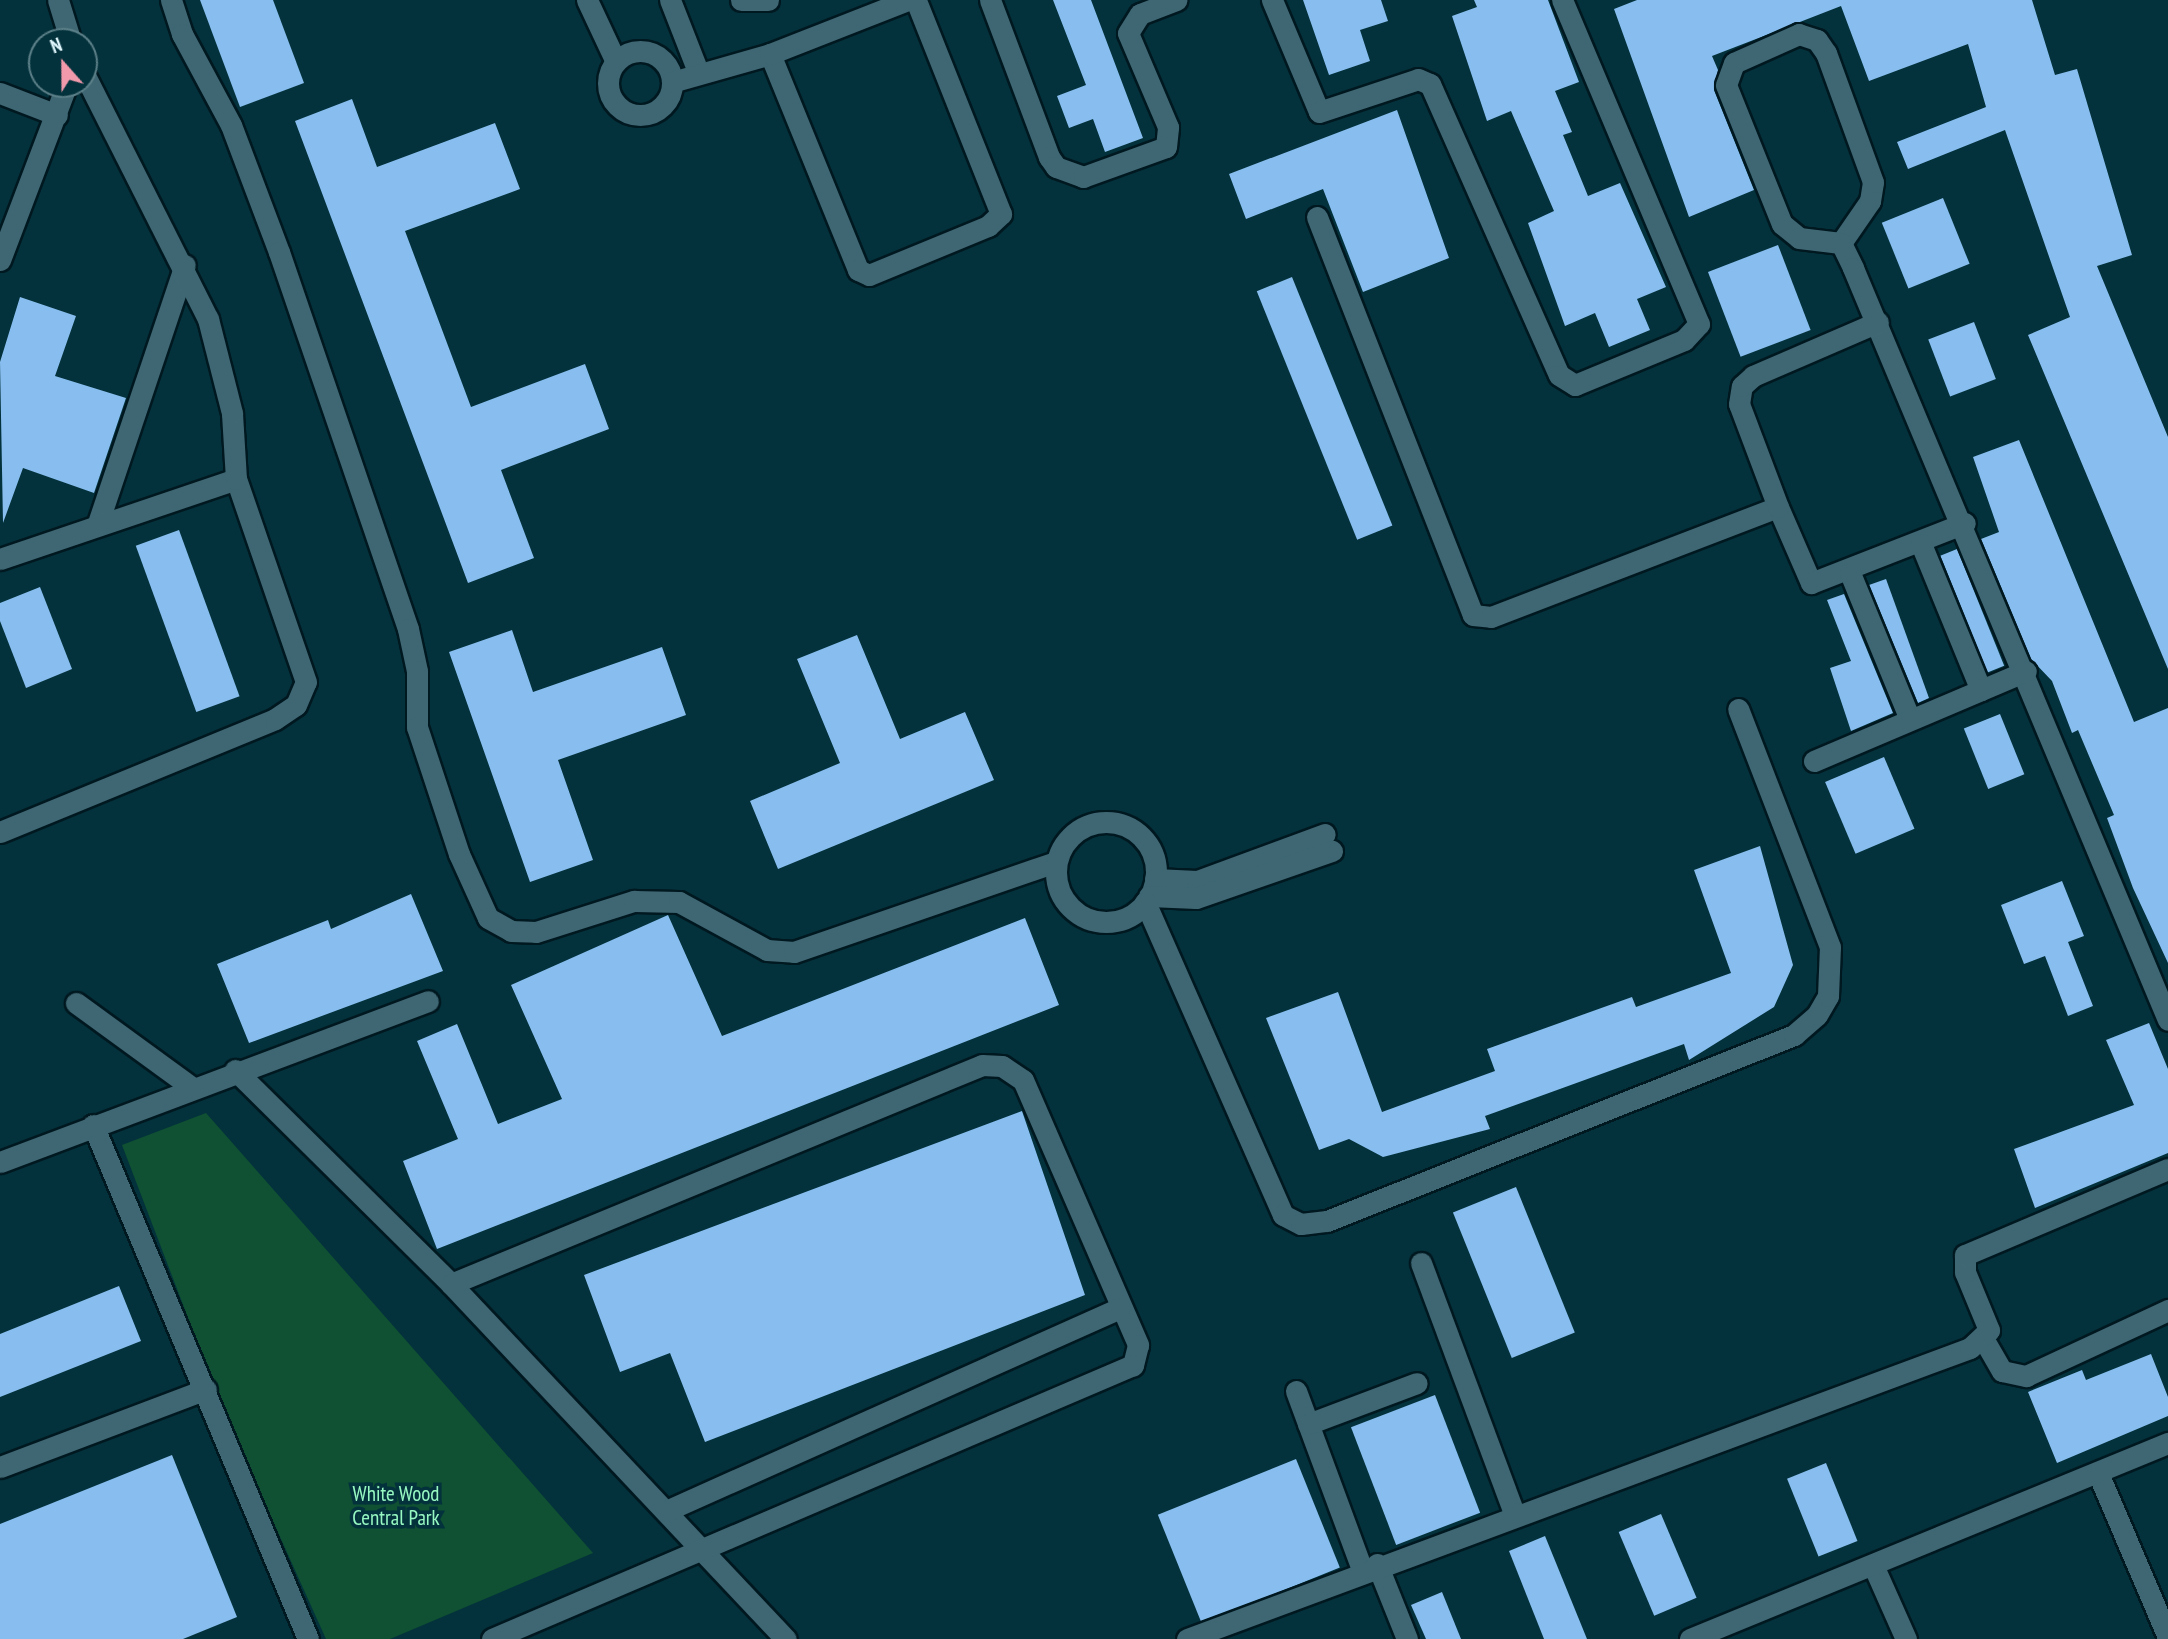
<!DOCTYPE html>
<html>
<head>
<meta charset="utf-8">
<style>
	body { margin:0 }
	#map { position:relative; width:2168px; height:1639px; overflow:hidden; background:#04323c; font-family:"PT Sans Narrow",sans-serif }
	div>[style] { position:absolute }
	.green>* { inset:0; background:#0f5132 }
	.building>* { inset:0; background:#88beef; transform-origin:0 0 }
	.roads { filter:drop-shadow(2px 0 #001820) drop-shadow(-2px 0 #001820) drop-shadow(0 2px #001820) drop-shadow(0 -2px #001820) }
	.minor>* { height:21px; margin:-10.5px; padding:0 10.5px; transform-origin:10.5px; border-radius:10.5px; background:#3e6773 }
	.minor>.ring { margin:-10.5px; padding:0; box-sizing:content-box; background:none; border:21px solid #3e6773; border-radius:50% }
	span { translate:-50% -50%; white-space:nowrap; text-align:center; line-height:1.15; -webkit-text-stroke:7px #04323c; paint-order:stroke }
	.park-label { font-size:21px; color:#97f8c1 }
	.north { position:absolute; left:28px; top:28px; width:70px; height:70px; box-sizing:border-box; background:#04323c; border:2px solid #5c8089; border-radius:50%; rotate:339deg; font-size:19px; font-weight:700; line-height:28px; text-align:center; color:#e0f6fd }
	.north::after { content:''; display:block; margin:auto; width:24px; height:32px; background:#f29aac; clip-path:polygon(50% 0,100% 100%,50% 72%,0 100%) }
</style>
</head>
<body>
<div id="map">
	<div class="green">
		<i style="clip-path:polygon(206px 1113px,593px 1553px,390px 1639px,326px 1639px,226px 1417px,122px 1145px)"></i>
	</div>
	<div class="building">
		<i style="clip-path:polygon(200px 0,273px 0,304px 83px,240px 107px)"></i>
		<i style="clip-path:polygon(1053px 0,1091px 0,1143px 138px,1105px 152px,1093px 119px,1069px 128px,1057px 96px,1086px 85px)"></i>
		<i style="clip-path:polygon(1303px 0,1381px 0,1388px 21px,1360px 30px,1370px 61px,1329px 75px)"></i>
		<i style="clip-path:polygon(1474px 0,1548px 0,1579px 82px,1555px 91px,1572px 132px,1563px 135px,1588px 196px,1620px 183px,1666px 287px,1637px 299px,1650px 330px,1609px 347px,1595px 313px,1565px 326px,1528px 223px,1554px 211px,1511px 111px,1487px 121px,1452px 16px,1477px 7px)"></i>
		<i style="clip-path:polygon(1637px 0,2032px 0,2055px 75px,2077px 69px,2132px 255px,2097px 266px,2168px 437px,2168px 669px,2028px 335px,2070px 317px,2005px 130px,1908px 169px,1897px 142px,1986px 107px,1968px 44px,1869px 81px,1841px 6px,1712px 56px,1718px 70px,1714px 90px,1754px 190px,1689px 217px,1614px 9px)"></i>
		<i style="clip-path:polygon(352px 99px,377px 167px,495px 123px,520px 189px,405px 231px,471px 407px,585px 364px,609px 429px,501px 470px,534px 558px,468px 583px,295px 121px)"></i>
		<i style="clip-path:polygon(1397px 110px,1449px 258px,1363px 292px,1323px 189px,1246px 219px,1229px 174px)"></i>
		<i style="left:1943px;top:198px;width:71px;height:66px;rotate:68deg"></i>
		<i style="left:1778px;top:245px;width:91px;height:75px;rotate:69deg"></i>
		<i style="left:1292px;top:277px;width:268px;height:38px;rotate:68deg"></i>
		<i style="clip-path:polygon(20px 297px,76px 316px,55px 376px,126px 398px,94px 493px,23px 468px,3px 523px,0 362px)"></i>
		<i style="left:1974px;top:322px;width:61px;height:49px;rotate:69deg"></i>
		<i style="clip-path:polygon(2019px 440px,2134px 722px,2168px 708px,2168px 963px,2133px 888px,2107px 818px,2114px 815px,2078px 730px,2072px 733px,2052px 681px,2031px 659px,1981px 539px,1999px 532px,1973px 457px)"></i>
		<i style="left:179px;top:530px;width:177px;height:46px;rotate:70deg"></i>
		<i style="left:1957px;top:549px;width:126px;height:18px;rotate:68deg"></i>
		<i style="clip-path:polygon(1886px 579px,1929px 698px,1918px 703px,1869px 585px)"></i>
		<i style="clip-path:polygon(40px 587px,72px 669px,26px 688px,0 621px,0 603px)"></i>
		<i style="clip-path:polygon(1844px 594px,1893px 713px,1851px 731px,1830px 668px,1851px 661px,1827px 600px)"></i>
		<i style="clip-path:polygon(512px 630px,533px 692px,662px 647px,686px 715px,558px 760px,593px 860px,530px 882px,449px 652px)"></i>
		<i style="clip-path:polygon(857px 635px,900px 739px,965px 712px,994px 780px,778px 869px,750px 801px,840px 763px,797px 659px)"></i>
		<i style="left:2000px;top:714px;width:65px;height:39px;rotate:68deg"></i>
		<i style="left:1884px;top:757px;width:78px;height:64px;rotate:67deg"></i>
		<i style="clip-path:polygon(1760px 846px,1793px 965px,1774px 1007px,1689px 1060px,1684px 1044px,1485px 1116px,1490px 1129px,1383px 1157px,1349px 1139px,1319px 1150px,1266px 1018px,1338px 992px,1382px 1112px,1495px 1071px,1487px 1049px,1632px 997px,1636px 1007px,1731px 973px,1694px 870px)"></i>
		<i style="clip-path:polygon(2062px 881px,2084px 936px,2068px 942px,2093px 1006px,2068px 1016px,2045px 956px,2024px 964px,2001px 905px)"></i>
		<i style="clip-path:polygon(411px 894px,443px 971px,249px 1043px,217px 964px,328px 920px,331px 929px)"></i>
		<i style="clip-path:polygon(668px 915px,722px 1036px,1025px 918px,1059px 1005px,437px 1249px,403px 1161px,458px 1139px,417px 1041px,457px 1024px,498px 1124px,562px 1099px,511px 985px)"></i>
		<i style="clip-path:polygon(2149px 1023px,2168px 1069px,2168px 1153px,2035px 1208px,2014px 1149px,2134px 1105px,2106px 1040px)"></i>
		<i style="clip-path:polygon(1022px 1111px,1085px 1295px,705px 1442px,670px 1353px,620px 1372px,584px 1275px)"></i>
		<i style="left:1516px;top:1187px;width:157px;height:68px;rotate:68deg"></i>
		<i style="clip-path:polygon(119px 1286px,141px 1341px,0 1397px,0 1334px)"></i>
		<i style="clip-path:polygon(2151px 1354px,2168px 1397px,2168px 1416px,2057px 1463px,2028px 1392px,2082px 1370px,2086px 1380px)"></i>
		<i style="left:1435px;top:1395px;width:126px;height:90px;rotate:69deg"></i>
		<i style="clip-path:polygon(172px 1455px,237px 1617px,183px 1639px,0 1639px,0 1524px)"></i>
		<i style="left:1296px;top:1459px;width:117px;height:149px;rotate:68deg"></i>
		<i style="left:1826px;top:1463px;width:84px;height:42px;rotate:68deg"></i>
		<i style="left:1661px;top:1514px;width:91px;height:46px;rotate:67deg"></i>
		<i style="clip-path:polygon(1545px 1536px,1587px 1639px,1544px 1639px,1509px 1551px)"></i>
		<i style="clip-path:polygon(1442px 1592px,1461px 1639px,1426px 1639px,1411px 1605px)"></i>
	</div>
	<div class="roads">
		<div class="minor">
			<i style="left:58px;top:0;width:44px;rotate:72.8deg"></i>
			<i style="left:171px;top:0;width:36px;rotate:72deg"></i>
			<i style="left:182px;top:34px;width:103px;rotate:61.7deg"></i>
			<i style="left:231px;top:125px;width:136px;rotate:69.3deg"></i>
			<i style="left:279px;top:252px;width:398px;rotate:71.1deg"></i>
			<i style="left:408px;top:629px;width:43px;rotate:77.9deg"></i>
			<i style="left:417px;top:671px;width:56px;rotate:90deg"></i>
			<i style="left:417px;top:727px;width:134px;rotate:71.7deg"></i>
			<i style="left:459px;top:854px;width:70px;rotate:65.6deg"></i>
			<i style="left:488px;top:918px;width:26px;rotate:29deg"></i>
			<i style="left:511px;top:931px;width:25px;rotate:2deg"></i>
			<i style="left:536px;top:932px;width:103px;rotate:-17.6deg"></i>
			<i style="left:634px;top:901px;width:45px;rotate:1.3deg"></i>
			<i style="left:679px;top:902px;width:100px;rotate:28.6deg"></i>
			<i style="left:767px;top:950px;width:27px;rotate:4deg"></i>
			<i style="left:794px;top:952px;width:277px;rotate:-19deg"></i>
			<i style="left:587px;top:0;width:68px;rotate:64.9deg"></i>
			<i style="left:670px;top:0;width:79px;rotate:68.6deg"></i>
			<i style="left:741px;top:0;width:27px"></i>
			<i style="left:990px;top:0;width:168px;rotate:69.4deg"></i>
			<i style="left:1049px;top:157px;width:12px;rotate:55deg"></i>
			<i style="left:1056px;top:167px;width:29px;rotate:20deg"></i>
			<i style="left:1083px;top:177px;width:88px;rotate:-19.9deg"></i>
			<i style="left:1166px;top:147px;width:20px;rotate:-84deg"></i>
			<i style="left:1168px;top:127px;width:102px;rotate:-113.1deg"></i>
			<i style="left:1128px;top:33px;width:22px;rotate:-58deg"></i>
			<i style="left:1140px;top:14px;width:39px;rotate:-21deg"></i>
			<i style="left:1272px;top:0;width:121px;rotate:67.2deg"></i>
			<i style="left:1319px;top:112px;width:104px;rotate:-18.4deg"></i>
			<i style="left:1418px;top:79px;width:13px;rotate:23deg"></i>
			<i style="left:1430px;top:84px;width:318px;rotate:66.1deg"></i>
			<i style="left:1559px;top:375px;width:19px;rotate:32deg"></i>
			<i style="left:1575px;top:385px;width:118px;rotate:-22.4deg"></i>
			<i style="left:1684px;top:340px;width:22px;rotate:-47deg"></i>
			<i style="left:1699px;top:324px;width:352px;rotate:-112.9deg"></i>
			<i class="ring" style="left:608px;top:51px;width:43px;height:43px"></i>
			<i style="left:770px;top:54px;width:233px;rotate:67.8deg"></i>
			<i style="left:858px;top:270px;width:12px;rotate:24deg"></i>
			<i style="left:869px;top:275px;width:129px;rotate:-22.4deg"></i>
			<i style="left:988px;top:226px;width:18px;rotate:-43deg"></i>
			<i style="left:1001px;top:214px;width:230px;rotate:-111.7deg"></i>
			<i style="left:672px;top:82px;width:102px;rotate:-15.9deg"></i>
			<i style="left:770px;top:54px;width:148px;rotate:-21.4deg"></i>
			<i style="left:0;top:93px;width:61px;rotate:21.1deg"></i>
			<i style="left:1317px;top:217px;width:427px;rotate:68.6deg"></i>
			<i style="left:1473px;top:615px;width:18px;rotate:6deg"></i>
			<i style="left:1491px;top:617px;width:307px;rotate:-21deg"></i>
			<i style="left:1778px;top:507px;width:83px;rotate:66.5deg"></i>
			<i style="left:1811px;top:583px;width:165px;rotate:-21.3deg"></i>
			<i style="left:1841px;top:243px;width:51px;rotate:-55.4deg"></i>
			<i style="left:1870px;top:201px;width:19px;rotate:-81deg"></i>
			<i style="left:1873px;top:182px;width:137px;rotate:-110deg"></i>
			<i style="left:1826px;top:53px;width:16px;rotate:-125deg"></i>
			<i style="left:1817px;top:40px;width:19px;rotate:-162deg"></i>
			<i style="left:1799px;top:34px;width:71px;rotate:156deg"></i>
			<i style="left:1734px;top:63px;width:23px;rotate:110deg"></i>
			<i style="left:1726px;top:85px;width:150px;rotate:68.1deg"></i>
			<i style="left:1782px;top:224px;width:22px;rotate:39deg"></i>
			<i style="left:1799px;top:238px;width:42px;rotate:6.8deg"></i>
			<i style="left:1841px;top:243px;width:28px;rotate:64deg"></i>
			<i style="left:1853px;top:268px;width:815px;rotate:67.27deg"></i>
			<i style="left:0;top:260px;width:188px;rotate:-69.2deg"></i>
			<i style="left:1778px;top:507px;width:110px;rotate:-110.7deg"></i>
			<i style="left:1739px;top:404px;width:18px;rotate:-81deg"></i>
			<i style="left:1742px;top:386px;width:15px;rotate:-42deg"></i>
			<i style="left:1753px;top:376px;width:136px;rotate:-23.4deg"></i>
			<i style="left:98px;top:523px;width:272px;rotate:-71.4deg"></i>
			<i style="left:1921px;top:544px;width:158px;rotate:67.7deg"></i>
			<i style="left:0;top:559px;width:249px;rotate:-18.7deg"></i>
			<i style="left:1850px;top:573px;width:158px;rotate:67.7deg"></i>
			<i style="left:1814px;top:761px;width:230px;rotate:-23deg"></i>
			<i class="ring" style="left:1056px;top:822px;width:79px;height:79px"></i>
			<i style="left:0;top:832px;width:297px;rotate:-22.3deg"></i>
			<i style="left:275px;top:719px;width:25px;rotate:-34deg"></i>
			<i style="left:296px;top:705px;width:25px;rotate:-67deg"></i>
			<i style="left:306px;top:682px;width:215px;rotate:-109deg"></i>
			<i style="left:236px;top:479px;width:66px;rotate:-93.5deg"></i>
			<i style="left:232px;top:413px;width:97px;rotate:-104.3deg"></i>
			<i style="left:208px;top:319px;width:275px;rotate:-116.8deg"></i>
			<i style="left:1155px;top:879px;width:42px;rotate:2.7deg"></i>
			<i style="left:1197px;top:881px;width:136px;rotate:-20.2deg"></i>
			<i style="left:1149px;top:896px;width:47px;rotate:2.4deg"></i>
			<i style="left:1196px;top:898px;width:144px;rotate:-19.1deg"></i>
			<i style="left:1145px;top:902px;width:342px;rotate:66.2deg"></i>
			<i style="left:1283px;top:1215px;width:20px;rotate:27deg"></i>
			<i style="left:1301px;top:1224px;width:26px;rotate:-7deg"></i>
			<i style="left:1327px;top:1221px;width:503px;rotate:-21.72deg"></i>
			<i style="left:1794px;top:1035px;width:30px;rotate:-41deg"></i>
			<i style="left:1817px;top:1015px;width:22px;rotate:-60deg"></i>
			<i style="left:1828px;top:996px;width:49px;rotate:-87.7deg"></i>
			<i style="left:1830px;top:947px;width:255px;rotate:-111.1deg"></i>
			<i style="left:76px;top:1003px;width:142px;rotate:36.1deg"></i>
			<i style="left:235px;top:1070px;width:304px;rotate:44.7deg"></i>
			<i style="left:451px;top:1284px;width:488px;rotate:46.7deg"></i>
			<i style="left:93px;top:1125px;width:557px;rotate:67.3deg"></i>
			<i style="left:0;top:1162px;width:457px;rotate:-20.6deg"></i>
			<i style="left:1421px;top:1263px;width:267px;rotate:69.6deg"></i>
			<i style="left:451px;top:1284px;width:574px;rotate:-22.41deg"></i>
			<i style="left:982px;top:1065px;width:20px;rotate:3deg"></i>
			<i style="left:1002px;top:1066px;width:25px;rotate:34deg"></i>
			<i style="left:1023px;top:1080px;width:289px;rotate:66.5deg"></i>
			<i style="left:1138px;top:1345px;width:21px;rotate:104deg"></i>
			<i style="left:1133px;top:1365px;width:697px;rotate:156.86deg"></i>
			<i style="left:1984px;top:1340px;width:36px;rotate:60deg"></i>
			<i style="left:2002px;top:1371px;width:25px;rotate:12deg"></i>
			<i style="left:2026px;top:1376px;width:157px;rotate:-24.9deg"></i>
			<i style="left:1296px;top:1391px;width:190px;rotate:69.7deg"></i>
			<i style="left:1308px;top:1424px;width:116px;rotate:-20.6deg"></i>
			<i style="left:0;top:1467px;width:220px;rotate:-20.7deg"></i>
			<i style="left:2098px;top:1473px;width:178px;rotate:66.9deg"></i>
			<i style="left:666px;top:1511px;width:497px;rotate:-24.1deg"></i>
			<i style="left:1377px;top:1564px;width:81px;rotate:68.2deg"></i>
			<i style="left:1873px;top:1565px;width:81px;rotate:66deg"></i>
			<i style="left:1187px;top:1639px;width:835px;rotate:-20.39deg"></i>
			<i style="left:1970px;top:1348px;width:26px;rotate:-43deg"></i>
			<i style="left:1989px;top:1330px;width:63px;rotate:-112.5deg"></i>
			<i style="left:1965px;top:1272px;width:17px;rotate:-90deg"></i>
			<i style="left:1965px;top:1255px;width:220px;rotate:-23deg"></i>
			<i style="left:1690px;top:1639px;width:517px;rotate:-22.3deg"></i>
		</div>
	</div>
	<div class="park-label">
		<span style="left:396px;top:1506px">White Wood<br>Central Park</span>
	</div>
	<div class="north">N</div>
</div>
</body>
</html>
